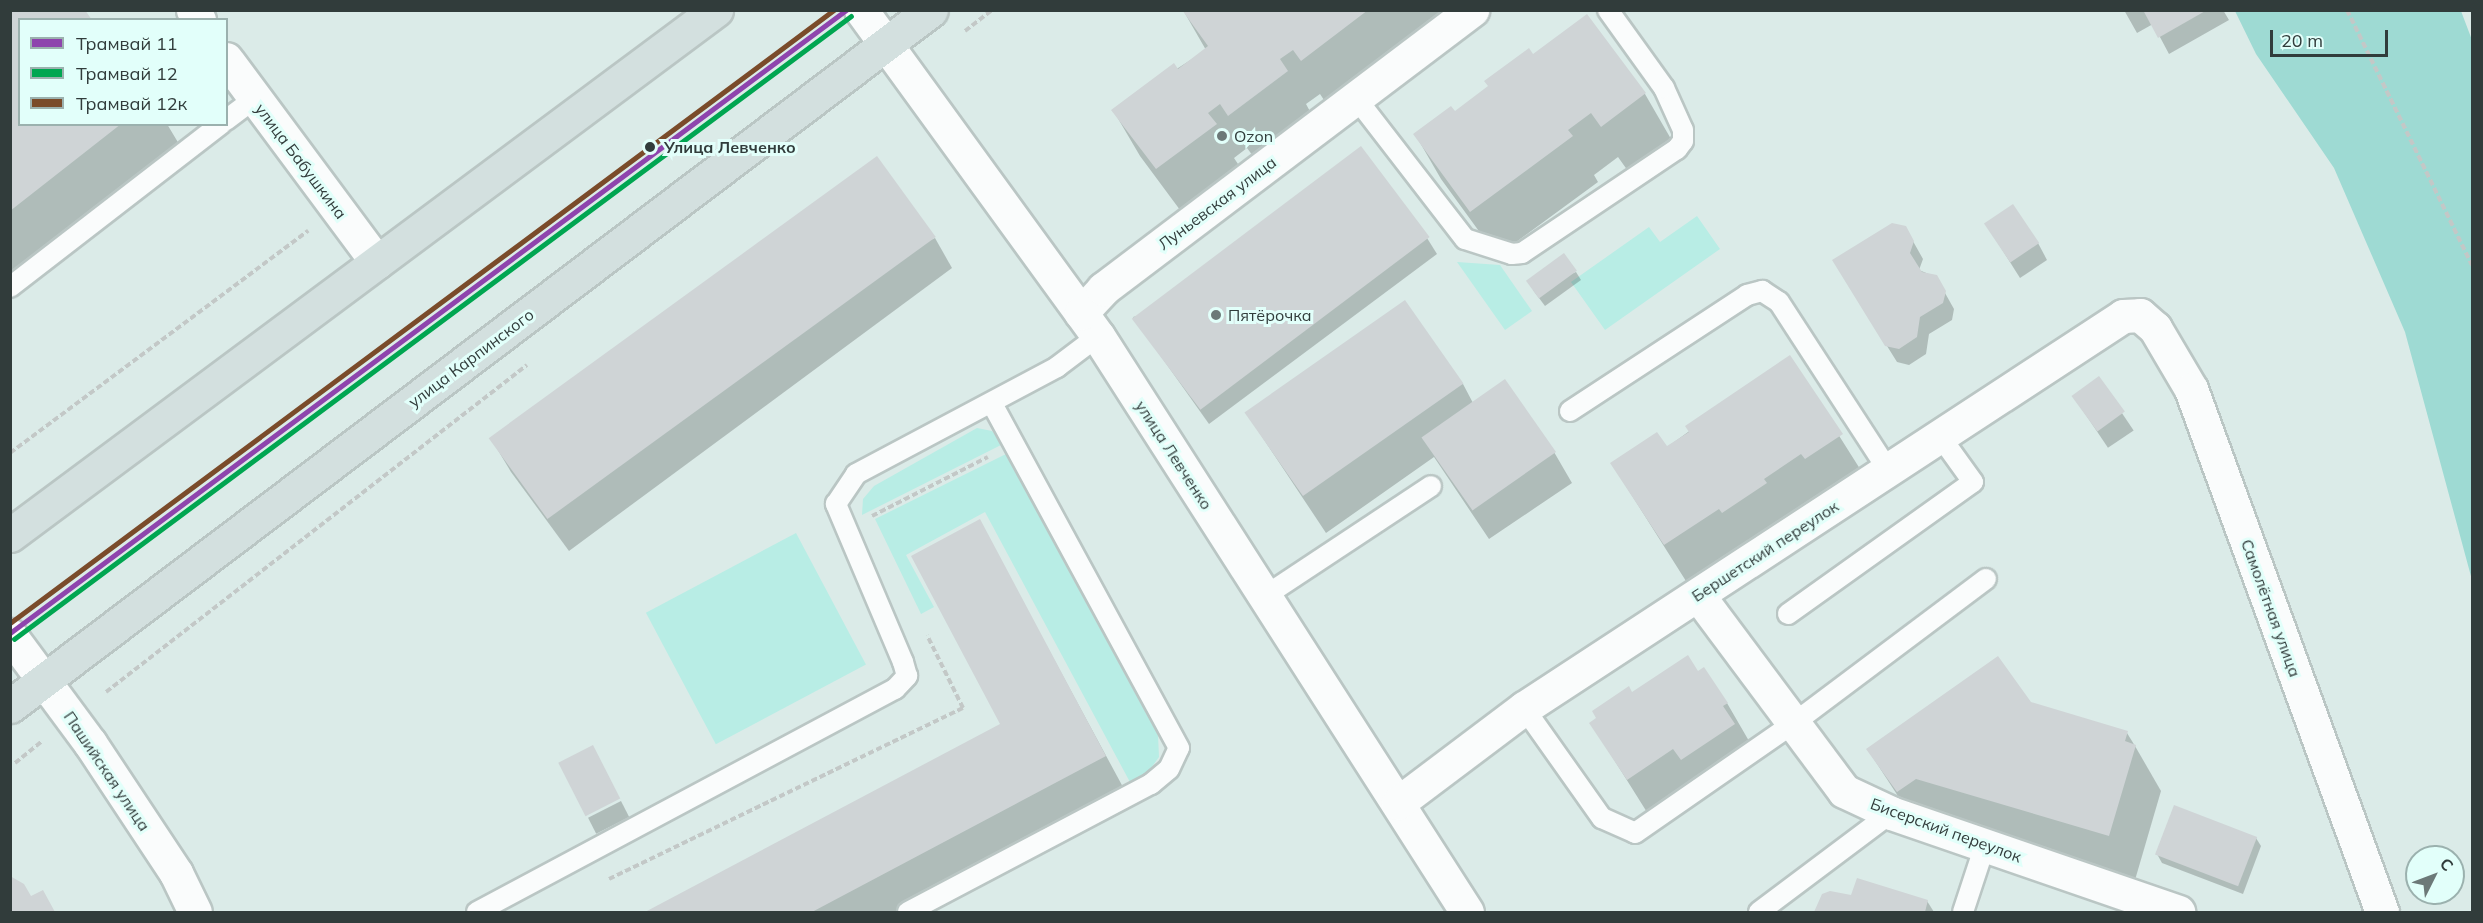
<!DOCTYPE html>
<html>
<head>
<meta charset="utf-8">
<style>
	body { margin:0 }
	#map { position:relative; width:2483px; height:923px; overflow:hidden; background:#dbebe8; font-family:Mulish,sans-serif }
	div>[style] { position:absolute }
	.green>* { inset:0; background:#b8ede5; transform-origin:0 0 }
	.forest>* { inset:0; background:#9edad3 }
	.shadow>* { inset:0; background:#0003; transform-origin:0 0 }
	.building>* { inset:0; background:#cfd4d6; transform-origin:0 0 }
	.path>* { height:4px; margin-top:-2px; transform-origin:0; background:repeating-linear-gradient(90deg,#c3c8c7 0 6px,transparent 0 9px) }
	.roads { filter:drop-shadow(2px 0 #bac6c4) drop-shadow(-2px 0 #bac6c4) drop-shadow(0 2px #bac6c4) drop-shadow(0 -2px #bac6c4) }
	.lane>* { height:20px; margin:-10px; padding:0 10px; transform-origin:10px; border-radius:10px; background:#fafcfc }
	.street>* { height:33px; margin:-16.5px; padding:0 16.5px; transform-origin:16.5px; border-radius:16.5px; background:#fafcfc }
	.primary>* { height:33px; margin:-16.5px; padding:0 16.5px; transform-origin:16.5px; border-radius:16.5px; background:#d3e0df }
	.tram-1>* { height:4.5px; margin:-2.25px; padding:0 2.25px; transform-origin:2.25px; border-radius:2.25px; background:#8e44ad }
	.tram-2>* { height:4.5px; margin:-2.25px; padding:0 2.25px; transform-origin:2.25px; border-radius:2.25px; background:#00a651 }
	.tram-3>* { height:4.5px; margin:-2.25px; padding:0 2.25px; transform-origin:2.25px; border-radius:2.25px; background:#7a4b2a }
	.dots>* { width:16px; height:16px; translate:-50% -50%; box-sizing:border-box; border:3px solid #e2fffa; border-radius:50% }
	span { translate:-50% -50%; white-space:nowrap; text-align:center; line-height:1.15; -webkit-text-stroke:6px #e2fffa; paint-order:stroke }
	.poi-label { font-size:16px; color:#313c3b }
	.left { translate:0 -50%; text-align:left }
	.stop-label { font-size:16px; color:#313c3b; font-weight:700 }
	.street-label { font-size:16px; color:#313c3b }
	.frame { position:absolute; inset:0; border:12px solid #313c3b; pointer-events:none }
	.legend { position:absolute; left:18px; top:18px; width:210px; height:108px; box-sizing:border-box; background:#e2fffa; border:2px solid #9bb1ae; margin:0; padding:8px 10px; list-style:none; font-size:18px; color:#313c3b }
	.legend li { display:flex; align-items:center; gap:12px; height:30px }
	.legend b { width:30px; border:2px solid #9bb1ae }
	.north { position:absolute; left:2405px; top:845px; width:60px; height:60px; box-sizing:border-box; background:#e2fffa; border:2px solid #9bb1ae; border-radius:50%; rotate:48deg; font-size:16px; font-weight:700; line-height:24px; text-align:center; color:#313c3b }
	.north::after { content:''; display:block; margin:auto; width:21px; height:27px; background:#6c7978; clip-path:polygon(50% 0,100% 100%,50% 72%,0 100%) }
	.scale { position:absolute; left:2270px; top:30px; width:118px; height:27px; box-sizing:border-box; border:3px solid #313c3b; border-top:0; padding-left:8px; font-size:18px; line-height:21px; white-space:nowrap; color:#313c3b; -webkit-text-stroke:4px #e2fffa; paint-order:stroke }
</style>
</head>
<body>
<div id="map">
	<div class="green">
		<i style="clip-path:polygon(1697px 216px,1720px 249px,1605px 330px,1571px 282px,1649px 227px,1660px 242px)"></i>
		<i style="clip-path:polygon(1457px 262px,1500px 265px,1532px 311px,1505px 330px)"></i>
		<i style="clip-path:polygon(977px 428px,992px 431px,1003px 444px,862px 515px,863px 499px,874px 486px)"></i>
		<i style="clip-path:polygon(1006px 454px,1158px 735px,1159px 757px,1146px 775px,1131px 784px,985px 512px,906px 555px,934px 607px,921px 614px,875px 519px)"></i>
		<i style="left:796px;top:533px;width:149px;height:170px;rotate:62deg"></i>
	</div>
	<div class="forest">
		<i style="clip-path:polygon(2235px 11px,2461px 11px,2472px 40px,2472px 580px,2405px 332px,2334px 168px,2256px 54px)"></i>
	</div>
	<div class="shadow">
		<i style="clip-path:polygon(10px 10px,20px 20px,20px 124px,167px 124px,179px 144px,10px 276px)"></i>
		<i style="clip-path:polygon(1183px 10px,1454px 10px,1328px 106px,1320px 94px,1306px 104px,1313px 117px,1256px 160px,1247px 148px,1234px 158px,1242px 170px,1183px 214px,1140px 156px,1113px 110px,1206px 50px)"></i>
		<i style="clip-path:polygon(2124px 10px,2223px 10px,2229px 20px,2169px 54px,2153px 24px,2137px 33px)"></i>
		<i style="clip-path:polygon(1587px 16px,1645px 94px,1671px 139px,1628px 171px,1618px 157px,1594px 175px,1598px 182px,1497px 256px,1441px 179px,1415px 134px,1454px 113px)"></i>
		<i style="clip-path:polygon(1986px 224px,2038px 243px,2047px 260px,2020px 278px)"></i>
		<i style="clip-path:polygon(1905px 227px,1923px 259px,1919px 270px,1936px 277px,1954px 309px,1952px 320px,1929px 334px,1926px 354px,1909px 365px,1897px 362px,1844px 277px)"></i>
		<i style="clip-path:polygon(935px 238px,952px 268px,569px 551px,511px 472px,493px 442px)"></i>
		<i style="clip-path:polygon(1427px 238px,1437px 254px,1209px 424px,1133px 317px)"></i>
		<i style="clip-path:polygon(1576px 272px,1581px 280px,1545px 306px,1533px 290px)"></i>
		<i style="clip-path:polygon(1790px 358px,1867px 480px,1691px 589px,1612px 464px,1666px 448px)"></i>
		<i style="left:2099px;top:379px;width:62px;height:31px;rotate:56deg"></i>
		<i style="clip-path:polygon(1463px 384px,1473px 403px,1554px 452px,1572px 483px,1489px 539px,1434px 457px,1326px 533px,1247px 414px)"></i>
		<i style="clip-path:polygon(979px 521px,1130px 800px,918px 912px,648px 912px,1002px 725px)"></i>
		<i style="clip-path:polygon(1698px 673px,1727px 703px,1749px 741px,1745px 744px,1755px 763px,1704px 797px,1696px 786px,1650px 817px,1591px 723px,1632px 695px)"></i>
		<i style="clip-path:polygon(2030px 703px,2127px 733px,2135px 746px,2161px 791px,2135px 880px,1924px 836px,1868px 750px)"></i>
		<i style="left:621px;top:801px;width:18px;height:37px;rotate:63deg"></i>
		<i style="clip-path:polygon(2256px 838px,2261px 846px,2243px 894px,2162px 863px,2157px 854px)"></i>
		<i style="clip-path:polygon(10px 879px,30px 898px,42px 892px,54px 912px,10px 912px)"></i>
		<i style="clip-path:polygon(1823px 895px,1927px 901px,1934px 912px,1816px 912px)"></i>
	</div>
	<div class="building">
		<i style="clip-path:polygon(10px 10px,85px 10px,92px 20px,20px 20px,20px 124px,121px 124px,10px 211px)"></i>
		<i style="clip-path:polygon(1182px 10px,1368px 10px,1301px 61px,1293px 50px,1280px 59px,1288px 71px,1228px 116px,1220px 104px,1208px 113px,1217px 124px,1156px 169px,1111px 110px,1174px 63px,1178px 69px,1208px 46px)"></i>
		<i style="clip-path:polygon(2143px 10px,2207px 10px,2158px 38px)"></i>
		<i style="clip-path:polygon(1587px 14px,1646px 93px,1601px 127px,1591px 113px,1568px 130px,1573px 136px,1470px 212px,1413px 134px,1451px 106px,1455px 111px,1488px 86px,1484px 81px,1529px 48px,1533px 54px)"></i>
		<i style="left:1361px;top:146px;width:114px;height:287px;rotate:53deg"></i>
		<i style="left:877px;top:156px;width:100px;height:480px;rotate:54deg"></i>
		<i style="left:2013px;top:204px;width:47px;height:35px;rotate:56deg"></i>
		<i style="clip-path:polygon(1892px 223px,1906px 226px,1914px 241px,1910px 253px,1922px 272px,1937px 275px,1946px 291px,1943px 303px,1920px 317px,1917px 337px,1899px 349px,1885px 346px,1832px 260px)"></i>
		<i style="left:1564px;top:253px;width:22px;height:47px;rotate:54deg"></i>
		<i style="left:1405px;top:300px;width:102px;height:196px;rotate:55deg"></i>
		<i style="clip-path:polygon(1790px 355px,1843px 434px,1805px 459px,1801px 454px,1764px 479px,1767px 483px,1722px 513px,1719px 509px,1664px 545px,1610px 463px,1657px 432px,1667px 446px,1689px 432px,1685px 426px)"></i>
		<i style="left:2099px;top:376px;width:44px;height:34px;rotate:54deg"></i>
		<i style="left:1505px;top:379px;width:89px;height:102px;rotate:55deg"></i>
		<i style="clip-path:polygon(980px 519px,1106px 756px,812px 912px,645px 912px,1000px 724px,911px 556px)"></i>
		<i style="clip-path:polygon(1688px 655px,1698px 671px,1704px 667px,1728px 703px,1723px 706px,1735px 724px,1681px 760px,1673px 749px,1627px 780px,1589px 723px,1596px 718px,1592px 711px,1629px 686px,1632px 692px)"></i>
		<i style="clip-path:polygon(1998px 656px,2031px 702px,2128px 731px,2125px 741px,2136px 745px,2109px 836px,1916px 779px,1897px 792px,1866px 749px)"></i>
		<i style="left:593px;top:745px;width:60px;height:39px;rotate:63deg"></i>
		<i style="left:2174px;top:805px;width:89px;height:53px;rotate:21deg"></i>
		<i style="clip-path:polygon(10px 876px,24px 884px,31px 896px,43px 890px,55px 912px,10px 912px)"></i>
		<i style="clip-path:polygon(1857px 878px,1928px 900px,1925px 912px,1814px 912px,1822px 894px,1830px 891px,1851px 895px)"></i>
	</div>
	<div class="path">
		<i style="left:2347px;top:10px;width:284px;rotate:63.9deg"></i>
		<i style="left:965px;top:31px;width:34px;rotate:-38deg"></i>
		<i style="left:10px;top:453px;width:372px;rotate:-36.7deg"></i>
		<i style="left:872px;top:516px;width:130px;rotate:-27deg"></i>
		<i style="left:106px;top:692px;width:533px;rotate:-37.84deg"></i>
		<i style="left:15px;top:763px;width:35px;rotate:-39deg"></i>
		<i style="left:609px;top:879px;width:393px;rotate:-25.8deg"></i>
		<i style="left:963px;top:708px;width:81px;rotate:-116.3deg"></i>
	</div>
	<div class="roads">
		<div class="lane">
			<i style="left:1356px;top:98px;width:178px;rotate:52.3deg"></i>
			<i style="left:1465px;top:239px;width:49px;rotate:17.7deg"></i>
			<i style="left:1512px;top:254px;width:10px;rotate:-6deg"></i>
			<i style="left:1522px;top:253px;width:187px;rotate:-33.9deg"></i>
			<i style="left:1677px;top:149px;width:10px;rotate:-53deg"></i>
			<i style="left:1683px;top:141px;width:11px;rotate:-90deg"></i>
			<i style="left:1683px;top:130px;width:46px;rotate:-114.3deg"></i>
			<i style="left:1664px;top:88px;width:96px;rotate:-125.7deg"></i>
			<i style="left:226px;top:120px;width:35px;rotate:-37deg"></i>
			<i style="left:10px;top:287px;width:267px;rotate:-37.7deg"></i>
			<i style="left:1570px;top:411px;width:212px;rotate:-33.2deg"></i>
			<i style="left:1747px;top:295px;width:16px;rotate:-15deg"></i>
			<i style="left:1762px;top:291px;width:20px;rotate:33deg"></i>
			<i style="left:1779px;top:302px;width:200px;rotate:57deg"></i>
			<i style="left:1265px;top:596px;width:199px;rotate:-33.5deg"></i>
			<i style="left:1788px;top:614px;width:227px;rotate:-35.5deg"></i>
			<i style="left:1973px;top:482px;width:57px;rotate:-125.7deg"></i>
			<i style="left:1524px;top:708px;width:135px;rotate:54.7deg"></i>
			<i style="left:1602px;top:818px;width:36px;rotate:24deg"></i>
			<i style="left:1635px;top:833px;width:193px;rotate:-34.7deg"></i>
			<i style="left:1794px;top:723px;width:240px;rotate:-36.9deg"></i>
			<i style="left:477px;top:912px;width:474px;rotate:-28.1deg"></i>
			<i style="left:895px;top:689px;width:18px;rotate:-47deg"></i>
			<i style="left:907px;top:676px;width:15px;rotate:-106deg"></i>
			<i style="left:903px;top:662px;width:172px;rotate:-113deg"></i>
			<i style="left:836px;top:504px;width:36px;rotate:-56deg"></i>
			<i style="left:856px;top:474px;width:228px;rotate:-28deg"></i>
			<i style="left:1057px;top:367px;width:51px;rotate:-37.1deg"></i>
			<i style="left:908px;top:912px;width:275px;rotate:-27.8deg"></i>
			<i style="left:1151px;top:784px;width:23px;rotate:-40deg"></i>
			<i style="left:1169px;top:769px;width:23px;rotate:-65deg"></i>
			<i style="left:1179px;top:748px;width:392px;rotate:-118.5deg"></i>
			<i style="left:1759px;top:912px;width:165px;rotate:-36.9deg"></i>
			<i style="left:1963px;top:912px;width:71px;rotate:-71.8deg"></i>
		</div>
		<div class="street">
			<i style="left:193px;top:10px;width:12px;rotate:59deg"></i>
			<i style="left:861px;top:10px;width:403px;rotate:54deg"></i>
			<i style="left:1098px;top:336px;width:684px;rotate:57.36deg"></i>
			<i style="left:226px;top:59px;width:253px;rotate:53.4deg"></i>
			<i style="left:1081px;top:313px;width:33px;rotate:-47deg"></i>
			<i style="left:1103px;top:289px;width:463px;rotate:-37.1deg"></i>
			<i style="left:1698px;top:595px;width:244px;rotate:53.3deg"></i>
			<i style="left:1844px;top:791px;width:52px;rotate:25.1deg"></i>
			<i style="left:1891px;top:813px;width:304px;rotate:19deg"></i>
			<i style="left:10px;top:635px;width:134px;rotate:53.5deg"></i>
			<i style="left:90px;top:743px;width:156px;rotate:56.5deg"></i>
			<i style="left:176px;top:873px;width:43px;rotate:64deg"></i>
			<i style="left:1398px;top:803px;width:158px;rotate:-37deg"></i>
			<i style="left:1524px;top:708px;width:716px;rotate:-33.2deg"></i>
			<i style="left:2123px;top:316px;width:17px;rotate:-3deg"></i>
			<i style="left:2140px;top:315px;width:20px;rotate:41deg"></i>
			<i style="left:2155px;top:328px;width:71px;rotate:59.5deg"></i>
			<i style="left:2191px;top:389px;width:557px;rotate:69.94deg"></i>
		</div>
		<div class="primary">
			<i style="left:10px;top:535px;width:880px;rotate:-36.64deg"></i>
			<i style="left:10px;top:706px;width:1154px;rotate:-37.08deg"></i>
		</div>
	</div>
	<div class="tram-1">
		<i style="left:10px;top:633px;width:1043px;rotate:-36.69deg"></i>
	</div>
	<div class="tram-2">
		<i style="left:14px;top:639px;width:1043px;rotate:-36.66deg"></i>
	</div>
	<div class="tram-3">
		<i style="left:10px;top:623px;width:1027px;rotate:-36.65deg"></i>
	</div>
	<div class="dots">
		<i style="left:1222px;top:136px;background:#6c7978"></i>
		<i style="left:650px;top:147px;background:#313c3b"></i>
		<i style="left:1216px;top:315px;background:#6c7978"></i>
	</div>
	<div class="poi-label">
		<span class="left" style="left:1234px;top:136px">Ozon</span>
		<span class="left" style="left:1228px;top:315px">Пятёрочка</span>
	</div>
	<div class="stop-label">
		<span class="left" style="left:664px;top:147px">Улица Левченко</span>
	</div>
	<div class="street-label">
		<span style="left:301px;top:161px;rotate:53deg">улица Бабушкина</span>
		<span style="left:1217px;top:203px;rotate:-37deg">Луньевская улица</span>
		<span style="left:471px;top:358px;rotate:-37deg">улица Карпинского</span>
		<span style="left:1174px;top:455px;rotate:57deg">улица Левченко</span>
		<span style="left:1765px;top:551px;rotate:-33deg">Бершетский переулок</span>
		<span style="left:2271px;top:608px;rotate:70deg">Самолётная улица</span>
		<span style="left:107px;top:771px;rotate:56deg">Пашийская улица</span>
		<span style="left:1946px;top:830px;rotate:20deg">Бисерский переулок</span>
	</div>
	<div class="frame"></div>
	<ul class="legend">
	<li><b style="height:8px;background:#8e44ad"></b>Трамвай 11</li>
	<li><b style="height:8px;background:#00a651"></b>Трамвай 12</li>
	<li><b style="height:8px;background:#7a4b2a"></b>Трамвай 12к</li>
	</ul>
	<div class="north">С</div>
	<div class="scale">20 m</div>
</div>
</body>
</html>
